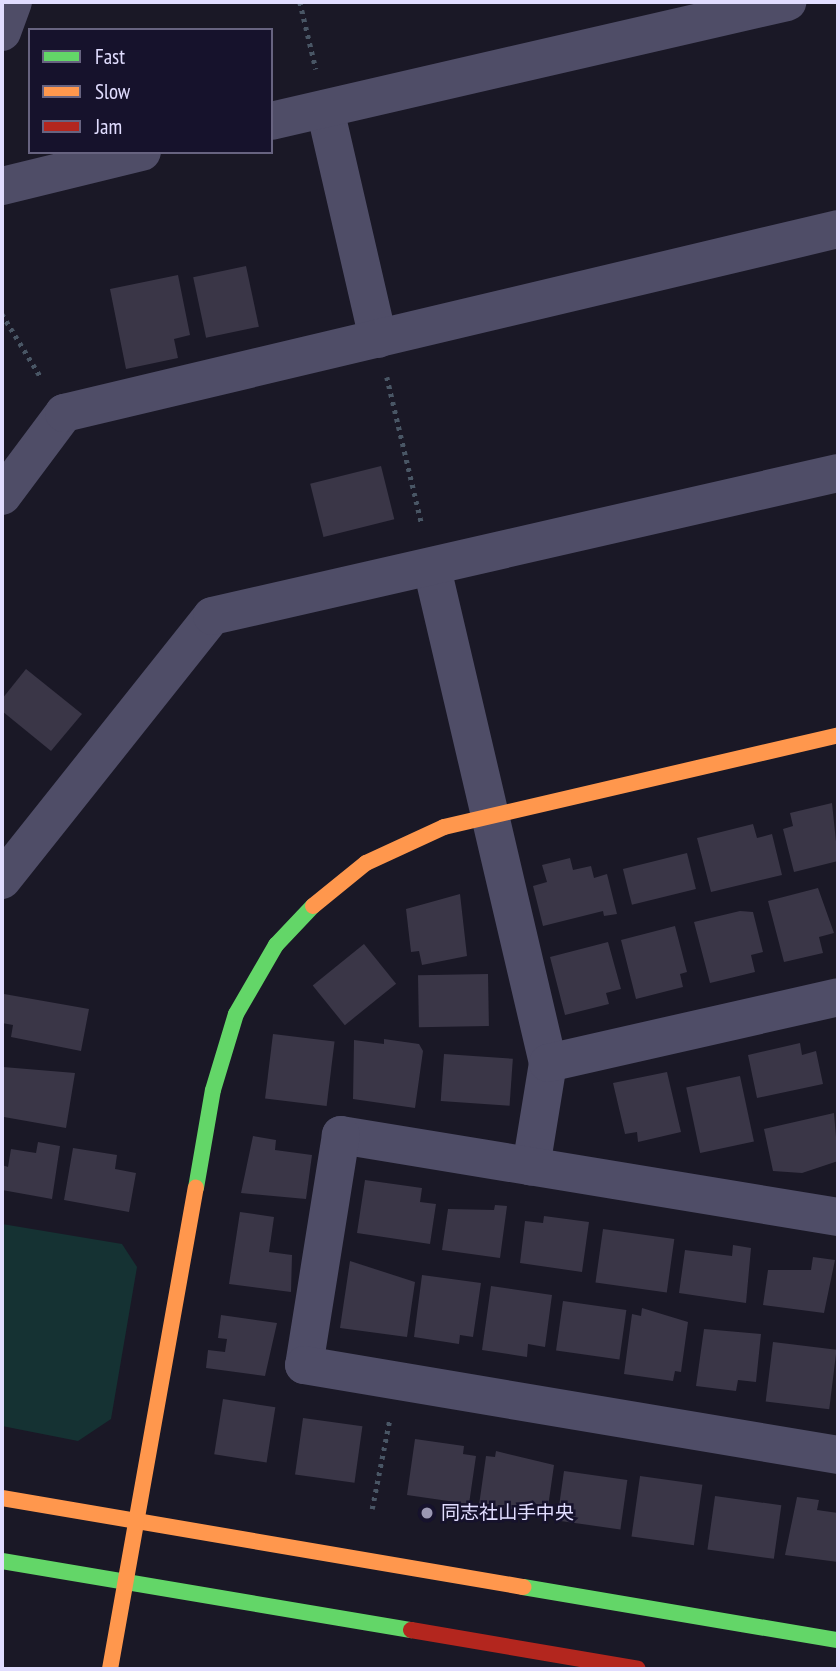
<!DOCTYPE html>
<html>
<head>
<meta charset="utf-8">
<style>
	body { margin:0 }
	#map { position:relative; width:840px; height:1671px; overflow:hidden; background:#1a1826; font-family:"PT Sans Narrow","Noto Sans JP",sans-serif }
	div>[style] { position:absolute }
	.green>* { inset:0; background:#153233 }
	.building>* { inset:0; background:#3a3647; transform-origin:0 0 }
	.path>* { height:4.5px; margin-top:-2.25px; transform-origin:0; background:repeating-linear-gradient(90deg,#495665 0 3.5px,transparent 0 8.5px) }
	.street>* { height:38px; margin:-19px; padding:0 19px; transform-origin:19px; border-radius:19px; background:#4f4d67 }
	.fast>* { height:16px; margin:-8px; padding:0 8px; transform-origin:8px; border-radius:8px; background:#63d668 }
	.slow>* { height:16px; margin:-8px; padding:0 8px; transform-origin:8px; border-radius:8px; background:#ff974d }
	.jam>* { height:16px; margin:-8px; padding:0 8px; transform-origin:8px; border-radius:8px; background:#b3261e }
	.dots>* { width:19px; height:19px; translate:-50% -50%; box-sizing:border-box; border:4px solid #16122c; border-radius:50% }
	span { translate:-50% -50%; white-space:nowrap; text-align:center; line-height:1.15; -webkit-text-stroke:5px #16122c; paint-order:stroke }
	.poi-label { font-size:19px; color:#e1ddff }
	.left { translate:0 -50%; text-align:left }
	.frame { position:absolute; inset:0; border:4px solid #e1ddff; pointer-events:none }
	.legend { position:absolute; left:28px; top:28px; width:245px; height:126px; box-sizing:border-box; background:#16122c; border:2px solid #676380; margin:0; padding:9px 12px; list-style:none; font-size:21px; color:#e1ddff }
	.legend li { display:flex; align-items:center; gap:14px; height:35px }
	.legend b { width:35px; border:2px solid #676380 }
</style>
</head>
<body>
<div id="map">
	<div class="green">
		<i style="clip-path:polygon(2px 1224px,122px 1244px,137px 1267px,111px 1419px,78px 1441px,2px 1426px)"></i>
	</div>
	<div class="building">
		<i style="left:246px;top:266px;width:62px;height:54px;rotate:78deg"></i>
		<i style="clip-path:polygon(178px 275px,190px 335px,174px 339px,178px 358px,126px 369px,110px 289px)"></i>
		<i style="left:381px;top:466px;width:55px;height:73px;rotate:76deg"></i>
		<i style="clip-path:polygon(26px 669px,82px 714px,51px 751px,2px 711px,2px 699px)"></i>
		<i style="clip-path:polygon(832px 803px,838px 861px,794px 872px,783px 829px,793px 826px,790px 813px)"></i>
		<i style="clip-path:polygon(753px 824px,757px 838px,772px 834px,782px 875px,711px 892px,697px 838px)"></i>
		<i style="left:687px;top:853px;width:37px;height:66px;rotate:76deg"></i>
		<i style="clip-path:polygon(570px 858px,573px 870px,591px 866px,594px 878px,607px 874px,617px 914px,604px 916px,603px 911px,543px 926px,533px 886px,547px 882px,542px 865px)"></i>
		<i style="clip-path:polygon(818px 888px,834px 933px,819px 937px,823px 953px,784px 962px,768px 901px)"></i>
		<i style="clip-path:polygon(460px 894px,467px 956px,422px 965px,419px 951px,411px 952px,406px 909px)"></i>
		<i style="clip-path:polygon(740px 911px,753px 912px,763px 952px,751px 955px,755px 972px,710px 983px,694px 922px)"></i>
		<i style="clip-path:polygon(675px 926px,687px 972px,680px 974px,683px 987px,636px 999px,621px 940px)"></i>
		<i style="clip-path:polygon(608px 942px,621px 989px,606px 993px,609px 1004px,565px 1015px,550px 957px)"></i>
		<i style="left:364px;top:944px;width:51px;height:66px;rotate:51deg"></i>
		<i style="left:488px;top:974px;width:52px;height:70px;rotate:89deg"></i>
		<i style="clip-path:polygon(4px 994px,89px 1009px,81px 1051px,11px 1037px,13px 1025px,2px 1023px)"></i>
		<i style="left:273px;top:1034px;width:62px;height:65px;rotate:7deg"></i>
		<i style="clip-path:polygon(384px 1039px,419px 1044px,423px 1051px,415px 1108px,353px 1099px,354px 1040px,384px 1044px)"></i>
		<i style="clip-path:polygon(800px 1043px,802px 1055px,816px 1051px,823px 1084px,757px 1098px,748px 1055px)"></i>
		<i style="left:444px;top:1054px;width:69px;height:47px;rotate:4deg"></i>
		<i style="clip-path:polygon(3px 1067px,75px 1073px,66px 1128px,4px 1117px)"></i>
		<i style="clip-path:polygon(667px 1072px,681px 1132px,638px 1142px,637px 1132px,625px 1134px,613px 1083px)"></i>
		<i style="left:740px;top:1076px;width:67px;height:55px;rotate:78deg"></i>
		<i style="clip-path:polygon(834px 1113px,838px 1161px,802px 1173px,773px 1171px,764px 1129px)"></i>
		<i style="clip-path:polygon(253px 1136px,276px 1140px,275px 1150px,312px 1155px,306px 1199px,241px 1193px)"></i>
		<i style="clip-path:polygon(38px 1142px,60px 1146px,52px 1199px,2px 1190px,2px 1165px,8px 1167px,11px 1149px,36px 1153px)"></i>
		<i style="clip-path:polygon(73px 1148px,117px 1155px,115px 1169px,136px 1173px,129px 1212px,64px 1200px)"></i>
		<i style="clip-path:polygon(365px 1180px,422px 1188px,420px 1202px,436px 1204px,430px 1244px,357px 1233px)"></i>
		<i style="clip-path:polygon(495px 1205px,507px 1206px,500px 1258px,442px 1250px,448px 1209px,494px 1210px)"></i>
		<i style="clip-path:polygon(240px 1212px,274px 1217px,269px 1252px,292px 1255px,291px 1292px,229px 1284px)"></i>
		<i style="clip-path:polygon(544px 1216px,589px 1222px,582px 1272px,520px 1263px,525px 1221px,543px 1223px)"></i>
		<i style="left:603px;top:1229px;width:72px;height:54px;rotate:8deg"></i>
		<i style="clip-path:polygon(733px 1245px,751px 1248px,746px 1303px,679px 1293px,685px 1250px,732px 1256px)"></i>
		<i style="clip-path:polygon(813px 1257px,835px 1260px,824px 1313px,763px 1305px,768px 1270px,811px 1270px)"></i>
		<i style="clip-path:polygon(350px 1261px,415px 1282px,407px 1337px,340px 1328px)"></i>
		<i style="clip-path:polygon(422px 1275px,481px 1283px,473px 1337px,460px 1335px,459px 1344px,414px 1337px)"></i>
		<i style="clip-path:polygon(491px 1286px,552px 1295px,545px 1347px,528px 1344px,527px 1357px,482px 1350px)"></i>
		<i style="left:563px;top:1301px;width:64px;height:50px;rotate:8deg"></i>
		<i style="clip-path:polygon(642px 1308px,688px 1322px,681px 1372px,675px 1371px,673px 1381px,624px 1374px,632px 1314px,641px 1316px)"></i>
		<i style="clip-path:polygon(221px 1315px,277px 1323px,265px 1376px,206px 1368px,208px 1350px,225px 1352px,227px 1339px,218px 1338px)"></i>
		<i style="clip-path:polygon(704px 1329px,761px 1334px,756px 1382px,738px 1380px,736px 1391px,696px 1386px)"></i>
		<i style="left:773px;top:1342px;width:64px;height:60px;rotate:7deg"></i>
		<i style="left:223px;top:1399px;width:53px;height:56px;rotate:9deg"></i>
		<i style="left:303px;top:1418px;width:60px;height:57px;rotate:8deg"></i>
		<i style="clip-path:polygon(415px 1439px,464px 1446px,463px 1454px,476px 1456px,469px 1504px,407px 1495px)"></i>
		<i style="clip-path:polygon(496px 1451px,554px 1465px,547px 1514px,479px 1505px,486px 1456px,495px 1457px)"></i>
		<i style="left:564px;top:1471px;width:64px;height:50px;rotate:8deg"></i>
		<i style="left:640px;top:1476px;width:63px;height:61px;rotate:8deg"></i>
		<i style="left:715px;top:1496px;width:67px;height:54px;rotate:8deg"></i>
		<i style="clip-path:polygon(797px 1497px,819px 1500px,817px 1510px,838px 1513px,838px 1562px,785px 1555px)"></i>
	</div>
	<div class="path">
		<i style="left:300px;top:2px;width:69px;rotate:76.6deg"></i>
		<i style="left:2px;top:314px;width:76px;rotate:58.4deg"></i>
		<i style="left:387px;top:377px;width:152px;rotate:76.7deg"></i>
		<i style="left:372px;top:1509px;width:89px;rotate:-78.9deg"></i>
	</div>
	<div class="street">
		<i style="left:2px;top:32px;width:32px;rotate:-70deg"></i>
		<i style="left:325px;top:109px;width:236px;rotate:77deg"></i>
		<i style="left:271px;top:121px;width:530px;rotate:-12.99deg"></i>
		<i style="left:2px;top:186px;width:144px;rotate:-13.7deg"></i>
		<i style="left:2px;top:496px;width:104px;rotate:-53.2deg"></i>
		<i style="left:64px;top:413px;width:796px;rotate:-13.37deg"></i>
		<i style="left:432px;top:568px;width:508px;rotate:76.81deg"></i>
		<i style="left:548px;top:1063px;width:105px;rotate:99.3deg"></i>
		<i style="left:2px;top:880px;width:337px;rotate:-51.5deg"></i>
		<i style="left:212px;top:616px;width:642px;rotate:-12.87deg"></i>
		<i style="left:548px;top:1063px;width:297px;rotate:-12.8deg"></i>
		<i style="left:838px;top:1217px;width:504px;rotate:-170.63deg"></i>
		<i style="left:341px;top:1135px;width:233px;rotate:99.1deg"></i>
		<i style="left:304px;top:1365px;width:542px;rotate:9.57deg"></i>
	</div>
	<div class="fast">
		<i style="left:196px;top:1188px;width:99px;rotate:-80.2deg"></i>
		<i style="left:213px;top:1090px;width:79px;rotate:-73.2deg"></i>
		<i style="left:236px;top:1014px;width:80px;rotate:-59.9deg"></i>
		<i style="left:276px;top:945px;width:54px;rotate:-46.5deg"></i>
		<i style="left:2px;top:1561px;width:415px;rotate:9.6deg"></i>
		<i style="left:523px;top:1587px;width:319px;rotate:9.6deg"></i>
	</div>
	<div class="slow">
		<i style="left:313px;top:906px;width:68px;rotate:-39.1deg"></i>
		<i style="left:366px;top:863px;width:86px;rotate:-24.8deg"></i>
		<i style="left:444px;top:827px;width:405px;rotate:-13.1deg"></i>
		<i style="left:2px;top:1498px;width:529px;rotate:9.69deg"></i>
		<i style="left:110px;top:1669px;width:489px;rotate:-79.9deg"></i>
	</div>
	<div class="jam">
		<i style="left:411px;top:1630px;width:230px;rotate:9.7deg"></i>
	</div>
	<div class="dots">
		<i style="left:427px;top:1513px;background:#9b98b3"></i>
	</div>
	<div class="poi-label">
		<span class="left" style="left:441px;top:1513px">同志社山手中央</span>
	</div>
	<div class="frame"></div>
	<ul class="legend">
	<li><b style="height:9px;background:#63d668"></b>Fast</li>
	<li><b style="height:9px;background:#ff974d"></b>Slow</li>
	<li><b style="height:9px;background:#b3261e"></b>Jam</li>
	</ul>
</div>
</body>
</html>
